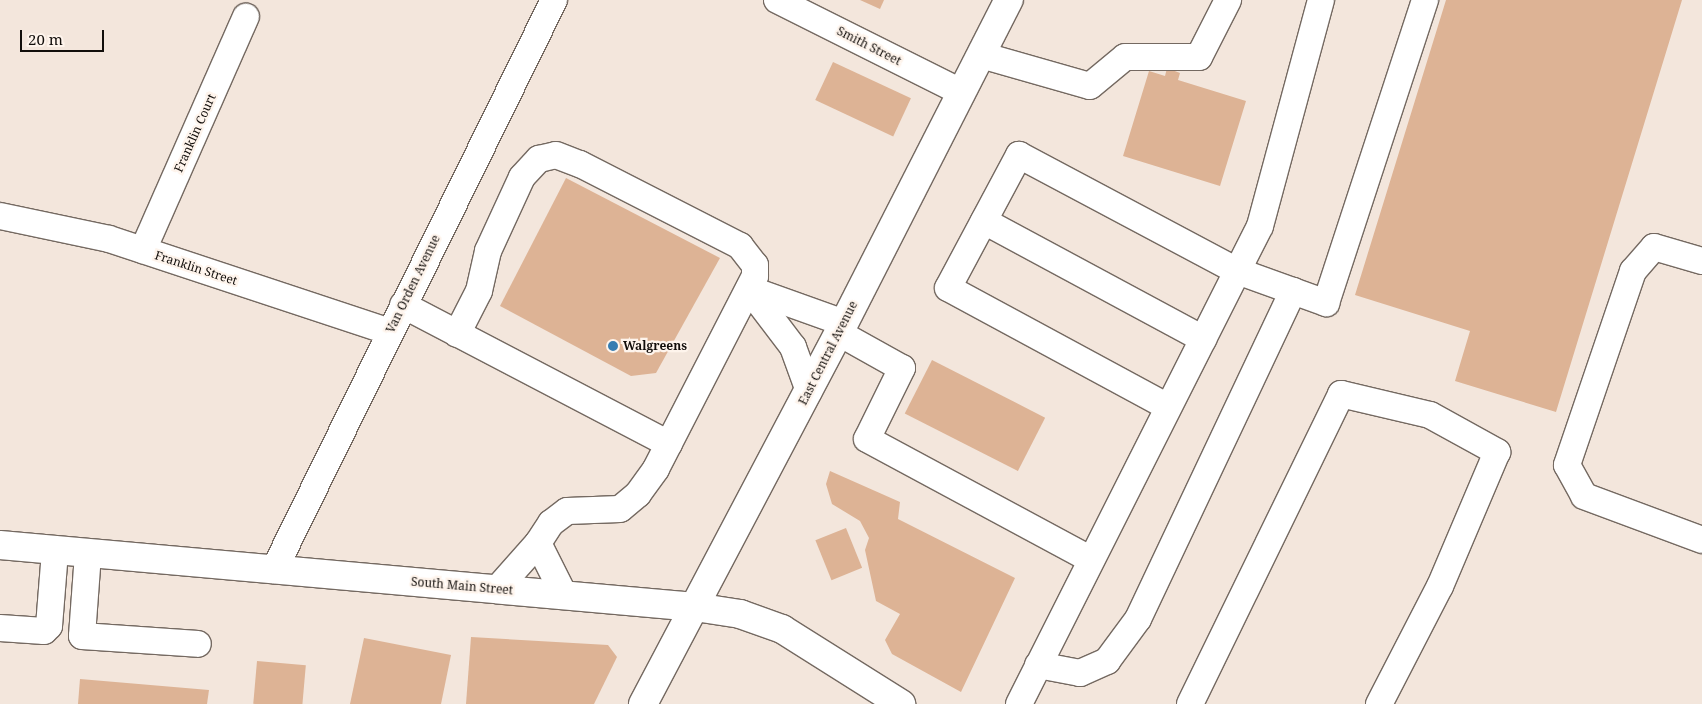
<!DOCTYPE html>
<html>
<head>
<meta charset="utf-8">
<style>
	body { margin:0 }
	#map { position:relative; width:1702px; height:704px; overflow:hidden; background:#f3e6dc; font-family:"Noto Serif",serif }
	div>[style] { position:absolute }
	.building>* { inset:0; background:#ddb395; transform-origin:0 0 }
	.roads { filter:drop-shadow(1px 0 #746961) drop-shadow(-1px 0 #746961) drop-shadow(0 1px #746961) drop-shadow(0 -1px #746961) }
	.minor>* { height:26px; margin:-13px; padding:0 13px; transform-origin:13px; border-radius:13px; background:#fff }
	.major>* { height:28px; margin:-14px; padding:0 14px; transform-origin:14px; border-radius:14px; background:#fff }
	.dots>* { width:14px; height:14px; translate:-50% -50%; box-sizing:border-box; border:2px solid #fef4ec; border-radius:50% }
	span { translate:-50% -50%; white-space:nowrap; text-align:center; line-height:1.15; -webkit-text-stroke:4.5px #fef4ec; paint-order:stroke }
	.street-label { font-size:12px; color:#120e0b }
	.poi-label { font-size:12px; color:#120e0b; font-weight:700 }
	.left { translate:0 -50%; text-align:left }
	.scale { position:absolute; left:20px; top:30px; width:84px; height:22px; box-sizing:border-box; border:2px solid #120e0b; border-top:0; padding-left:6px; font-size:15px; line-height:18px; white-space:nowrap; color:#120e0b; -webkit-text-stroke:4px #fef4ec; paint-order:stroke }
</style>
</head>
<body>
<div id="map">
	<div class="building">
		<i style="clip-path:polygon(860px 0,884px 0,880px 9px)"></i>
		<i style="clip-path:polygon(1446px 0,1682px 0,1556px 412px,1455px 381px,1470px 331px,1355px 295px)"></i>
		<i style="left:833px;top:62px;width:86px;height:42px;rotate:25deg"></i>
		<i style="clip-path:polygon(1167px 68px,1180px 73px,1178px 80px,1246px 101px,1220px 186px,1123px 156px,1149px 71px,1165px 76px)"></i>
		<i style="clip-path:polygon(566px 178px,720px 258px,656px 373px,631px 376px,500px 306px)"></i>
		<i style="left:932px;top:360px;width:127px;height:60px;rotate:27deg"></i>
		<i style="clip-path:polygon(830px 471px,900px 502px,898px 519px,1015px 578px,961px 692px,892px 654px,885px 640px,900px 614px,876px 601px,865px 550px,869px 538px,860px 521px,832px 504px,826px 484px)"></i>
		<i style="left:846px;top:528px;width:43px;height:33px;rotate:68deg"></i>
		<i style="clip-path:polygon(471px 637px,608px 645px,617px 657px,594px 704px,466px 704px)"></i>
		<i style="clip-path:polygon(364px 638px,451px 655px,441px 704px,350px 704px)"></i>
		<i style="left:257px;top:661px;width:49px;height:43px;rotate:5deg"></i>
		<i style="clip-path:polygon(80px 679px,209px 690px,207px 704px,78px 704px)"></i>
	</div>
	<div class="roads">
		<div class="minor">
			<i style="left:777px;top:0;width:206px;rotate:26.6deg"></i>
			<i style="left:981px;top:55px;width:113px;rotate:15.9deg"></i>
			<i style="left:1090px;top:86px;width:45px;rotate:-39.6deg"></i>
			<i style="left:1125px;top:57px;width:74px"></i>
			<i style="left:1199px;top:57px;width:64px;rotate:-63deg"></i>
			<i style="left:0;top:216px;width:111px;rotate:11.9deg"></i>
			<i style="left:109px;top:239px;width:296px;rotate:18.3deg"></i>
			<i style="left:984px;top:221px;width:249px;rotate:28.3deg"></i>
			<i style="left:143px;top:250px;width:255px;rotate:-66.2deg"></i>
			<i style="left:1702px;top:261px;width:50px;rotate:-163.7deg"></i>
			<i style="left:1654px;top:247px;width:32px;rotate:131deg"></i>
			<i style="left:1633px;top:271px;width:205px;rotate:108.8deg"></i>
			<i style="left:1567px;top:465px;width:35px;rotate:61deg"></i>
			<i style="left:1584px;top:496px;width:126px;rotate:20.4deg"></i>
			<i style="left:403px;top:305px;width:300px;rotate:27.6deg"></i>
			<i style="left:839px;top:333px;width:72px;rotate:29.1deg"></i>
			<i style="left:902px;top:368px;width:79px;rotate:116.2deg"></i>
			<i style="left:867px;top:439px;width:253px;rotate:28.3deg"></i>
			<i style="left:457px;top:334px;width:48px;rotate:-62.9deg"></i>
			<i style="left:479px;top:291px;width:41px;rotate:-77.3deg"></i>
			<i style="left:488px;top:251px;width:81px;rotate:-65.3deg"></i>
			<i style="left:522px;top:177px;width:25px;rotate:-47deg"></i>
			<i style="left:539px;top:159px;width:17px;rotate:-13deg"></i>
			<i style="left:556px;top:155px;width:26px;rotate:21deg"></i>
			<i style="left:580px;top:164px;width:180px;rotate:27.1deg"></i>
			<i style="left:740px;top:246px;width:24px;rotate:52deg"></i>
			<i style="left:755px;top:265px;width:11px;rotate:90deg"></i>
			<i style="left:755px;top:276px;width:217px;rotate:117.2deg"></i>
			<i style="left:656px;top:469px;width:31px;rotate:126deg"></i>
			<i style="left:638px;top:494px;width:23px;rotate:140deg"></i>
			<i style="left:620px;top:509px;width:53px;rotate:177.8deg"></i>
			<i style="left:567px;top:511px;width:20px;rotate:143deg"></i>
			<i style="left:551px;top:523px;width:24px;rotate:123deg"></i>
			<i style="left:538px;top:543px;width:62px;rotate:131.7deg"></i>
			<i style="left:809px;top:391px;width:47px;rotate:-110deg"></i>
			<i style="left:793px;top:347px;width:73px;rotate:-127.2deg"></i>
			<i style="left:749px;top:289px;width:101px;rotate:19.7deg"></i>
			<i style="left:1168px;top:407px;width:250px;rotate:-151.6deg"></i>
			<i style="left:948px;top:288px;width:151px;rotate:-61.9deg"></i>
			<i style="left:1019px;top:155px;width:247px;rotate:28deg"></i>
			<i style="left:1237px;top:271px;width:95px;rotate:19.8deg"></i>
			<i style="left:1326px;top:303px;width:319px;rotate:-71.9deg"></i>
			<i style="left:538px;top:543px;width:58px;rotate:63.4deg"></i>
			<i style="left:88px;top:554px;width:82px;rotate:94.2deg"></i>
			<i style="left:82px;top:636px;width:116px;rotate:3.9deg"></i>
			<i style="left:274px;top:570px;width:635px;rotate:-63.84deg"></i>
			<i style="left:0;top:628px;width:44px;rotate:3.9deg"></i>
			<i style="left:44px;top:631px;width:7px;rotate:-45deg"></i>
			<i style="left:49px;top:626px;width:75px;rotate:-85.4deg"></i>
			<i style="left:1038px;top:665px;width:43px;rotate:10.8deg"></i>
			<i style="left:1080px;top:673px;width:30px;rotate:-24deg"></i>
			<i style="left:1107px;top:661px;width:52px;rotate:-53.6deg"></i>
			<i style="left:1138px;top:619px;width:363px;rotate:-64.7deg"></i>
			<i style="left:1019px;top:704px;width:535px;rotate:-63.24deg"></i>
			<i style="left:1260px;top:226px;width:234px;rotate:-74.9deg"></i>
			<i style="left:1190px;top:704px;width:345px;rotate:-64deg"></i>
			<i style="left:1341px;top:394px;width:91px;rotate:13.3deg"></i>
			<i style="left:1430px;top:415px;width:77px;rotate:28.9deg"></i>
			<i style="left:1497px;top:452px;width:146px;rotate:113deg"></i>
			<i style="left:1440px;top:586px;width:133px;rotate:117.3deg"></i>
		</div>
		<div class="major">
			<i style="left:0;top:545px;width:698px;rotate:5.1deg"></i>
			<i style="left:695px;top:607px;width:46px;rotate:8.8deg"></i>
			<i style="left:740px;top:614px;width:45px;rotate:19.7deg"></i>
			<i style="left:782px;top:629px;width:141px;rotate:32.2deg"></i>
			<i style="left:643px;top:704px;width:420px;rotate:-62.2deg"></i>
			<i style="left:839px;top:333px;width:374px;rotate:-63deg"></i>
		</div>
	</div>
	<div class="dots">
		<i style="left:613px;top:346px;background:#367db2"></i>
	</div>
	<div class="street-label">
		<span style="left:869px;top:46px;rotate:27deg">Smith Street</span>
		<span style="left:195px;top:133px;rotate:-66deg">Franklin Court</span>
		<span style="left:196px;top:268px;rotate:18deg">Franklin Street</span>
		<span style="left:413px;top:284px;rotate:-64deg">Van Orden Avenue</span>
		<span style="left:828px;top:353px;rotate:-63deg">East Central Avenue</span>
		<span style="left:462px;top:586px;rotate:5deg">South Main Street</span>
	</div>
	<div class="poi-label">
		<span class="left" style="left:623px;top:346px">Walgreens</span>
	</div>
	<div class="scale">20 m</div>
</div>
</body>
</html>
